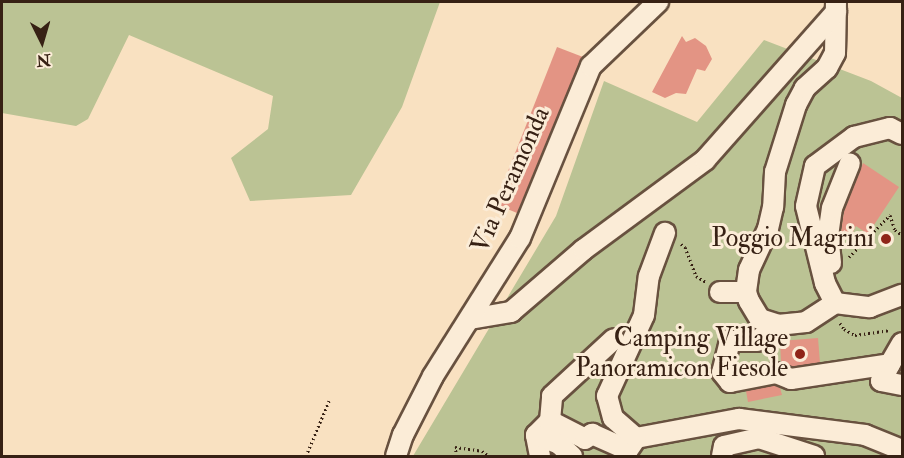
<!DOCTYPE html>
<html>
<head>
<meta charset="utf-8">
<style>
	body { margin:0 }
	#map { position:relative; width:904px; height:458px; overflow:hidden; background:#f9e1c1; font-family:"IM FELL Double Pica",serif }
	div>[style] { position:absolute }
	.green>* { inset:0; background:#bbc394 }
	.building>* { inset:0; background:#e39484 }
	.path>* { height:3px; margin-top:-1.5px; transform-origin:0; background:repeating-linear-gradient(90deg,#372114 0 1.5px,transparent 0 4.5px) }
	.roads { filter:drop-shadow(2px 0 #68513f) drop-shadow(-2px 0 #68513f) drop-shadow(0 2px #68513f) drop-shadow(0 -2px #68513f) }
	.minor>* { height:20px; margin:-10px; padding:0 10px; transform-origin:10px; border-radius:10px; background:#fbecd7 }
	.dots>* { width:16px; height:16px; translate:-50% -50%; box-sizing:border-box; border:3px solid #fbecd7; border-radius:50% }
	span { translate:-50% -50%; white-space:nowrap; text-align:center; line-height:1.15; -webkit-text-stroke:6px #fbecd7; paint-order:stroke }
	.street-label { font-size:26px; color:#372114 }
	.poi-label { font-size:26px; color:#372114 }
	.right { translate:-100% -50%; text-align:right }
	.frame { position:absolute; inset:0; border:3px solid #372114; pointer-events:none }
	.north { position:absolute; left:12px; top:12px; width:60px; height:60px; -webkit-text-stroke:4px #fbecd7; paint-order:stroke; rotate:175deg; font-size:16px; font-weight:700; line-height:24px; text-align:center; color:#372114 }
	.north::after { content:''; display:block; margin:auto; width:21px; height:27px; background:#372114; clip-path:polygon(50% 0,100% 100%,50% 72%,0 100%) }
</style>
</head>
<body>
<div id="map">
	<div class="green">
		<i style="clip-path:polygon(2px 2px,440px 2px,402px 107px,351px 195px,250px 201px,231px 158px,268px 129px,273px 96px,129px 35px,88px 119px,76px 126px,2px 113px)"></i>
		<i style="clip-path:polygon(764px 40px,871px 81px,902px 98px,902px 456px,413px 456px,556px 216px,604px 81px,697px 122px)"></i>
	</div>
	<div class="building">
		<i style="clip-path:polygon(682px 36px,686px 42px,695px 38px,706px 46px,712px 59px,705px 71px,697px 69px,686px 94px,676px 93px,665px 98px,652px 92px)"></i>
		<i style="clip-path:polygon(557px 47px,583px 57px,517px 213px,495px 204px)"></i>
		<i style="clip-path:polygon(863px 163px,899px 187px,868px 234px,856px 226px,851px 236px,841px 232px,844px 211px)"></i>
		<i style="clip-path:polygon(818px 338px,820px 363px,792px 367px,781px 362px,780px 341px)"></i>
		<i style="clip-path:polygon(775px 385px,780px 388px,782px 395px,748px 402px,746px 391px)"></i>
	</div>
	<div class="path">
		<i style="left:681px;top:244px;width:5px;rotate:37deg"></i>
		<i style="left:685px;top:247px;width:31px;rotate:69deg"></i>
		<i style="left:696px;top:276px;width:12px;rotate:31deg"></i>
		<i style="left:849px;top:257px;width:59px;rotate:-45.7deg"></i>
		<i style="left:890px;top:215px;width:16px;rotate:72deg"></i>
		<i style="left:895px;top:230px;width:9px;rotate:36deg"></i>
		<i style="left:840px;top:323px;width:7px;rotate:56deg"></i>
		<i style="left:844px;top:329px;width:13px;rotate:29deg"></i>
		<i style="left:855px;top:335px;width:34px;rotate:-8deg"></i>
		<i style="left:306px;top:456px;width:60px;rotate:-67.3deg"></i>
		<i style="left:457px;top:456px;width:9px;rotate:-103deg"></i>
		<i style="left:455px;top:447px;width:27px;rotate:8deg"></i>
		<i style="left:482px;top:451px;width:9px;rotate:36deg"></i>
	</div>
	<div class="roads">
		<div class="minor">
			<i style="left:836px;top:2px;width:51px;rotate:91.1deg"></i>
			<i style="left:835px;top:53px;width:17px;rotate:118deg"></i>
			<i style="left:827px;top:68px;width:30px;rotate:138deg"></i>
			<i style="left:805px;top:88px;width:19px;rotate:118deg"></i>
			<i style="left:796px;top:105px;width:70px;rotate:107.4deg"></i>
			<i style="left:775px;top:172px;width:35px;rotate:93deg"></i>
			<i style="left:773px;top:207px;width:23px;rotate:103deg"></i>
			<i style="left:768px;top:229px;width:45px;rotate:114.9deg"></i>
			<i style="left:749px;top:270px;width:22px;rotate:98deg"></i>
			<i style="left:746px;top:292px;width:9px;rotate:72deg"></i>
			<i style="left:749px;top:301px;width:21px;rotate:59deg"></i>
			<i style="left:760px;top:319px;width:19px;rotate:18deg"></i>
			<i style="left:778px;top:325px;width:28px;rotate:-6deg"></i>
			<i style="left:806px;top:322px;width:35px;rotate:-33deg"></i>
			<i style="left:835px;top:303px;width:35px;rotate:7deg"></i>
			<i style="left:870px;top:307px;width:34px;rotate:-21deg"></i>
			<i style="left:831px;top:263px;width:27px;rotate:-96deg"></i>
			<i style="left:828px;top:236px;width:28px;rotate:-82deg"></i>
			<i style="left:832px;top:208px;width:48px;rotate:-68.2deg"></i>
			<i style="left:720px;top:292px;width:26px"></i>
			<i style="left:835px;top:303px;width:22px;rotate:-117deg"></i>
			<i style="left:825px;top:283px;width:79px;rotate:-103.9deg"></i>
			<i style="left:806px;top:206px;width:41px;rotate:-77.3deg"></i>
			<i style="left:815px;top:166px;width:49px;rotate:-36.6deg"></i>
			<i style="left:854px;top:137px;width:37px;rotate:-14deg"></i>
			<i style="left:890px;top:128px;width:13px;rotate:27deg"></i>
			<i style="left:470px;top:319px;width:42px;rotate:-9.7deg"></i>
			<i style="left:511px;top:312px;width:95px;rotate:-40.7deg"></i>
			<i style="left:583px;top:250px;width:152px;rotate:-36.4deg"></i>
			<i style="left:705px;top:160px;width:198px;rotate:-48.5deg"></i>
			<i style="left:778px;top:325px;width:26px;rotate:143deg"></i>
			<i style="left:757px;top:341px;width:27px;rotate:180deg"></i>
			<i style="left:730px;top:341px;width:32px;rotate:104deg"></i>
			<i style="left:722px;top:372px;width:13px;rotate:51deg"></i>
			<i style="left:730px;top:382px;width:47px;rotate:-11.1deg"></i>
			<i style="left:776px;top:373px;width:16px;rotate:22deg"></i>
			<i style="left:791px;top:379px;width:100px;rotate:-8.6deg"></i>
			<i style="left:890px;top:364px;width:24px;rotate:-60deg"></i>
			<i style="left:890px;top:364px;width:19px;rotate:118deg"></i>
			<i style="left:881px;top:381px;width:21px;rotate:11deg"></i>
			<i style="left:550px;top:421px;width:25px;rotate:-85deg"></i>
			<i style="left:552px;top:396px;width:84px;rotate:-42.6deg"></i>
			<i style="left:536px;top:435px;width:20px;rotate:-45deg"></i>
			<i style="left:550px;top:421px;width:39px;rotate:27deg"></i>
			<i style="left:585px;top:439px;width:9px;rotate:-36deg"></i>
			<i style="left:592px;top:434px;width:39px;rotate:24deg"></i>
			<i style="left:628px;top:450px;width:14px;rotate:-56deg"></i>
			<i style="left:636px;top:438px;width:105px;rotate:-10.5deg"></i>
			<i style="left:739px;top:419px;width:127px;rotate:7.2deg"></i>
			<i style="left:865px;top:435px;width:40px;rotate:22deg"></i>
			<i style="left:636px;top:438px;width:30px;rotate:-139deg"></i>
			<i style="left:613px;top:418px;width:23px;rotate:-105deg"></i>
			<i style="left:607px;top:396px;width:89px;rotate:-65.4deg"></i>
			<i style="left:644px;top:315px;width:39px;rotate:-83deg"></i>
			<i style="left:649px;top:276px;width:46px;rotate:-69.6deg"></i>
			<i style="left:396px;top:456px;width:22px;rotate:-72deg"></i>
			<i style="left:403px;top:435px;width:66px;rotate:-63deg"></i>
			<i style="left:433px;top:376px;width:163px;rotate:-57.8deg"></i>
			<i style="left:520px;top:238px;width:186px;rotate:-67.6deg"></i>
			<i style="left:591px;top:66px;width:93px;rotate:-43.7deg"></i>
			<i style="left:540px;top:456px;width:21px;rotate:-101deg"></i>
			<i style="left:536px;top:435px;width:25px;rotate:21deg"></i>
			<i style="left:559px;top:444px;width:18px;rotate:43deg"></i>
			<i style="left:722px;top:456px;width:10px;rotate:-79deg"></i>
			<i style="left:724px;top:446px;width:36px;rotate:-13deg"></i>
			<i style="left:759px;top:438px;width:58px;rotate:18.1deg"></i>
		</div>
	</div>
	<div class="dots">
		<i style="left:886px;top:239px;background:#8f2418"></i>
		<i style="left:800px;top:354px;background:#8f2418"></i>
	</div>
	<div class="street-label">
		<span style="left:511px;top:180px;rotate:-66deg">Via Peramonda</span>
	</div>
	<div class="poi-label">
		<span class="right" style="left:874px;top:239px">Poggio Magrini</span>
		<span class="right" style="left:788px;top:354px">Camping Village<br>Panoramicon Fiesole</span>
	</div>
	<div class="frame"></div>
	<div class="north">N</div>
</div>
</body>
</html>
